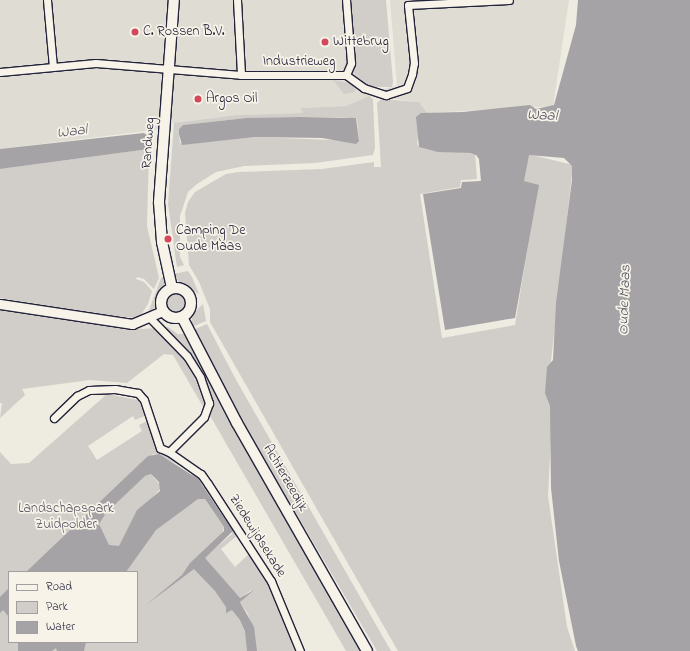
<!DOCTYPE html>
<html>
<head>
<meta charset="utf-8">
<style>
	body { margin:0 }
	#map { position:relative; width:690px; height:651px; overflow:hidden; background:#eeebe1; font-family:"Indie Flower",sans-serif }
	div>[style] { position:absolute }
	.built>* { inset:0; background:#dfdcd4 }
	.green>* { inset:0; background:#d1cdc9; transform-origin:0 0 }
	.round { border-radius:50% }
	.water>* { inset:0; background:#a6a3a6 }
	.roads { filter:drop-shadow(1px 0 #22223b) drop-shadow(-1px 0 #22223b) drop-shadow(0 1px #22223b) drop-shadow(0 -1px #22223b) }
	.minor>* { height:7px; margin:-3.5px; padding:0 3.5px; transform-origin:3.5px; border-radius:3.5px; background:#f7f3e8 }
	.tertiary>* { height:9px; margin:-4.5px; padding:0 4.5px; transform-origin:4.5px; border-radius:4.5px; background:#f7f3e8 }
	.secondary>* { height:10px; margin:-5px; padding:0 5px; transform-origin:5px; border-radius:5px; background:#f7f3e8 }
	.secondary>.ring { margin:-5px; padding:0; box-sizing:content-box; background:none; border:10px solid #f7f3e8; border-radius:50% }
	.dots>* { width:11px; height:11px; translate:-50% -50%; box-sizing:border-box; border:2px solid #f7f3e8; border-radius:50% }
	span { translate:-50% -50%; white-space:nowrap; text-align:center; line-height:1.15; -webkit-text-stroke:3.5px #f7f3e8; paint-order:stroke }
	.poi-label { font-size:14px; color:#22223b }
	.left { translate:0 -50%; text-align:left }
	.street-label { font-size:14px; color:#22223b }
	.park-label { font-size:14px; color:#575566 }
	.water-label { font-size:15px; color:#504f60; font-style:italic }
	.legend { position:absolute; left:8px; top:571px; width:130px; height:72px; box-sizing:border-box; background:#f7f3e8; border:1px solid #a29fa3; margin:0; padding:5px 7px; list-style:none; font-size:12px; color:#22223b }
	.legend li { display:flex; align-items:center; gap:8px; height:20px }
	.legend b { width:20px; border:1px solid #a29fa3 }
</style>
</head>
<body>
<div id="map">
	<div class="built">
		<i style="clip-path:polygon(0 0,353px 0,361px 82px,379px 90px,397px 86px,390px 0,569px 0,553px 106px,427px 113px,419px 102px,369px 96px,346px 106px,300px 108px,303px 113px,237px 115px,174px 123px,154px 130px,0 149px)"></i>
	</div>
	<div class="green">
		<i style="left:167px;top:0;width:3px;height:46px"></i>
		<i style="clip-path:polygon(350px 0,386px 0,393px 82px,392px 87px,369px 87px,353px 72px)"></i>
		<i style="clip-path:polygon(333px 80px,348px 83px,354px 86px,355px 92px,344px 94px)"></i>
		<i style="clip-path:polygon(evenodd,369px 96px,373px 99px,375px 148px,373px 155px,315px 163px,244px 166px,216px 172px,197px 184px,188px 192px,180px 216px,180px 257px,184px 265px,177px 267px,168px 204px,174px 123px,237px 115px,303px 113px,300px 108px,346px 106px,369px 96px,300px 117px,342px 117px,357px 119px,359px 141px,255px 137px,187px 144px,180px 143px,179px 134px,179px 129px,183px 125px,246px 118px,300px 117px)"></i>
		<i style="clip-path:polygon(381px 99px,419px 102px,427px 113px,421px 113px,417px 144px,419px 147px,475px 154px,477px 179px,461px 180px,460px 187px,420px 194px,442px 338px,515px 325px,537px 191px,521px 187px,528px 154px,573px 165px,551px 361px,553px 395px,548px 496px,567px 627px,575px 651px,398px 651px,210px 322px,210px 309px,199px 282px,189px 265px,185px 213px,188px 202px,195px 192px,226px 174px,239px 172px,322px 169px,374px 162px,374px 167px,381px 167px,377px 103px)"></i>
		<i style="clip-path:polygon(149px 149px,147px 226px,159px 278px,154px 289px,144px 279px,137px 277px,136px 279px,144px 282px,152px 291px,148px 304px,139px 318px,88px 314px,0 298px,0 169px)"></i>
		<i style="clip-path:polygon(188px 271px,192px 277px,199px 294px,180px 284px,174px 274px)"></i>
		<i style="clip-path:polygon(164px 277px,164px 285px,156px 306px,148px 313px,161px 278px)"></i>
		<i class="round" style="left:166px;top:293px;width:20px;height:20px"></i>
		<i style="clip-path:polygon(203px 304px,206px 321px,192px 327px,192px 315px)"></i>
		<i style="clip-path:polygon(0 308px,143px 329px,157px 328px,188px 361px,203px 391px,205px 410px,173px 355px,164px 354px,127px 383px,90px 380px,22px 389px,25px 395px,0 418px,2px 403px,0 403px)"></i>
		<i style="clip-path:polygon(207px 324px,235px 378px,391px 651px,377px 651px,211px 368px,193px 330px)"></i>
		<i style="clip-path:polygon(168px 327px,178px 334px,184px 334px,363px 651px,346px 651px,209px 414px,205px 384px,162px 328px)"></i>
		<i style="clip-path:polygon(evenodd,107px 394px,138px 400px,147px 415px,135px 420px,133px 416px,88px 446px,97px 460px,142px 431px,139px 425px,147px 421px,161px 452px,199px 476px,238px 535px,221px 549px,235px 567px,250px 553px,275px 596px,297px 651px,0 651px,0 452px,11px 464px,29px 463px,107px 394px,153px 454px,159px 455px,188px 470px,215px 502px,231px 526px,232px 534px,213px 550px,211px 546px,222px 535px,224px 527px,205px 499px,152px 498px,162px 487px,151px 474px,145px 476px,143px 462px,153px 454px,107px 394px,9px 572px,137px 572px,137px 642px,9px 642px,9px 572px,107px 394px,253px 589px,240px 602px,248px 614px,255px 637px,234px 593px,240px 598px,253px 589px)"></i>
	</div>
	<div class="water">
		<i style="clip-path:polygon(578px 0,690px 0,690px 651px,578px 651px,576px 646px,559px 561px,551px 488px,550px 406px,545px 393px,547px 367px,553px 360px,556px 303px,572px 180px,572px 166px,564px 158px,529px 155px,524px 181px,539px 185px,515px 318px,445px 330px,423px 194px,461px 188px,462px 182px,481px 181px,479px 159px,476px 155px,470px 153px,438px 152px,419px 147px,416px 117px,421px 113px,463px 112px,530px 105px,536px 109px,554px 105px,576px 25px)"></i>
		<i style="clip-path:polygon(300px 117px,356px 118px,359px 141px,356px 144px,322px 138px,255px 137px,182px 145px,179px 134px,179px 129px,183px 125px,246px 118px)"></i>
		<i style="clip-path:polygon(144px 133px,147px 135px,149px 149px,0 169px,0 149px)"></i>
		<i style="clip-path:polygon(evenodd,159px 454px,198px 479px,233px 531px,205px 558px,240px 598px,254px 590px,240px 602px,254px 627px,257px 651px,247px 651px,245px 631px,240px 620px,232px 610px,226px 613px,226px 607px,215px 591px,194px 569px,146px 605px,182px 575px,190px 563px,224px 531px,224px 527px,205px 499px,198px 499px,156px 530px,126px 572px,26px 572px,148px 456px,159px 454px,151px 474px,159px 482px,160px 491px,137px 510px,119px 546px,109px 545px,99px 524px,106px 513px,145px 476px,151px 474px)"></i>
		<i style="clip-path:polygon(9px 588px,9px 617px,3px 610px,0 613px,0 597px)"></i>
		<i style="clip-path:polygon(18px 642px,86px 642px,84px 651px,57px 651px,56px 648px,52px 651px,18px 651px)"></i>
	</div>
	<div class="roads">
		<div class="minor">
			<i style="left:47px;top:0;width:67px;rotate:84.9deg"></i>
			<i style="left:237px;top:0;width:75px;rotate:86.9deg"></i>
			<i style="left:0;top:72px;width:96px;rotate:-5.4deg"></i>
			<i style="left:96px;top:63px;width:145px;rotate:4.7deg"></i>
			<i style="left:241px;top:75px;width:105px"></i>
			<i style="left:346px;top:75px;width:22px;rotate:36deg"></i>
			<i style="left:364px;top:88px;width:23px;rotate:18deg"></i>
			<i style="left:386px;top:95px;width:22px;rotate:-18deg"></i>
			<i style="left:407px;top:88px;width:15px;rotate:-70deg"></i>
			<i style="left:412px;top:74px;width:11px;rotate:-80deg"></i>
			<i style="left:414px;top:63px;width:58px;rotate:-95.9deg"></i>
			<i style="left:408px;top:5px;width:101px;rotate:-2.8deg"></i>
			<i style="left:346px;top:75px;width:13px;rotate:-67deg"></i>
			<i style="left:351px;top:63px;width:63px;rotate:-94.5deg"></i>
			<i style="left:150px;top:318px;width:53px;rotate:45.8deg"></i>
			<i style="left:187px;top:356px;width:25px;rotate:58deg"></i>
			<i style="left:200px;top:377px;width:28px;rotate:71deg"></i>
			<i style="left:209px;top:403px;width:15px;rotate:110deg"></i>
			<i style="left:204px;top:417px;width:49px;rotate:135deg"></i>
			<i style="left:169px;top:452px;width:39px;rotate:35deg"></i>
			<i style="left:201px;top:474px;width:12px;rotate:55deg"></i>
			<i style="left:208px;top:484px;width:116px;rotate:57deg"></i>
			<i style="left:271px;top:581px;width:76px;rotate:67.5deg"></i>
			<i style="left:54px;top:418px;width:32px;rotate:-44deg"></i>
			<i style="left:77px;top:396px;width:13px;rotate:-27deg"></i>
			<i style="left:89px;top:390px;width:26px;rotate:-2deg"></i>
			<i style="left:115px;top:389px;width:23px;rotate:10deg"></i>
			<i style="left:138px;top:393px;width:9px;rotate:49deg"></i>
			<i style="left:144px;top:400px;width:51px;rotate:71.6deg"></i>
			<i style="left:160px;top:448px;width:10px;rotate:24deg"></i>
		</div>
		<div class="tertiary">
			<i style="left:0;top:304px;width:134px;rotate:8.6deg"></i>
			<i style="left:132px;top:324px;width:34px;rotate:-23deg"></i>
		</div>
		<div class="secondary">
			<i class="ring" style="left:161px;top:288px;width:20px;height:20px"></i>
			<i style="left:172px;top:288px;width:47px;rotate:-102.3deg"></i>
			<i style="left:162px;top:242px;width:40px;rotate:-94.3deg"></i>
			<i style="left:159px;top:202px;width:203px;rotate:-85.8deg"></i>
			<i style="left:182px;top:317px;width:119px;rotate:62.6deg"></i>
			<i style="left:237px;top:423px;width:262px;rotate:60.3deg"></i>
		</div>
	</div>
	<div class="dots">
		<i style="left:135px;top:32px;background:#d1495b"></i>
		<i style="left:325px;top:42px;background:#d1495b"></i>
		<i style="left:198px;top:99px;background:#d1495b"></i>
		<i style="left:168px;top:239px;background:#d1495b"></i>
	</div>
	<div class="poi-label">
		<span class="left" style="left:143px;top:32px">C. Rossen B.V.</span>
		<span class="left" style="left:333px;top:42px">Wittebrug</span>
		<span class="left" style="left:206px;top:99px">Argos Oil</span>
		<span class="left" style="left:176px;top:239px">Camping De<br>Oude Maas</span>
	</div>
	<div class="street-label">
		<span style="left:299px;top:62px">Industrieweg</span>
		<span style="left:149px;top:143px;rotate:-86deg">Randweg</span>
		<span style="left:285px;top:478px;rotate:60deg">Achterzeedijk</span>
		<span style="left:257px;top:536px;rotate:58deg">Ziedewijdsekade</span>
	</div>
	<div class="park-label">
		<span style="left:66px;top:517px">Landschapspark<br>Zuidpolder</span>
	</div>
	<div class="water-label">
		<span style="left:542px;top:116px;rotate:3deg">Waal</span>
		<span style="left:72px;top:132px;rotate:-7deg">Waal</span>
		<span style="left:625px;top:300px;rotate:-88deg">Oude Maas</span>
	</div>
	<ul class="legend">
	<li><b style="height:5px;background:#f7f3e8"></b>Road</li>
	<li><b style="height:11px;background:#d1cdc9"></b>Park</li>
	<li><b style="height:11px;background:#a6a3a6"></b>Water</li>
	</ul>
</div>
</body>
</html>
